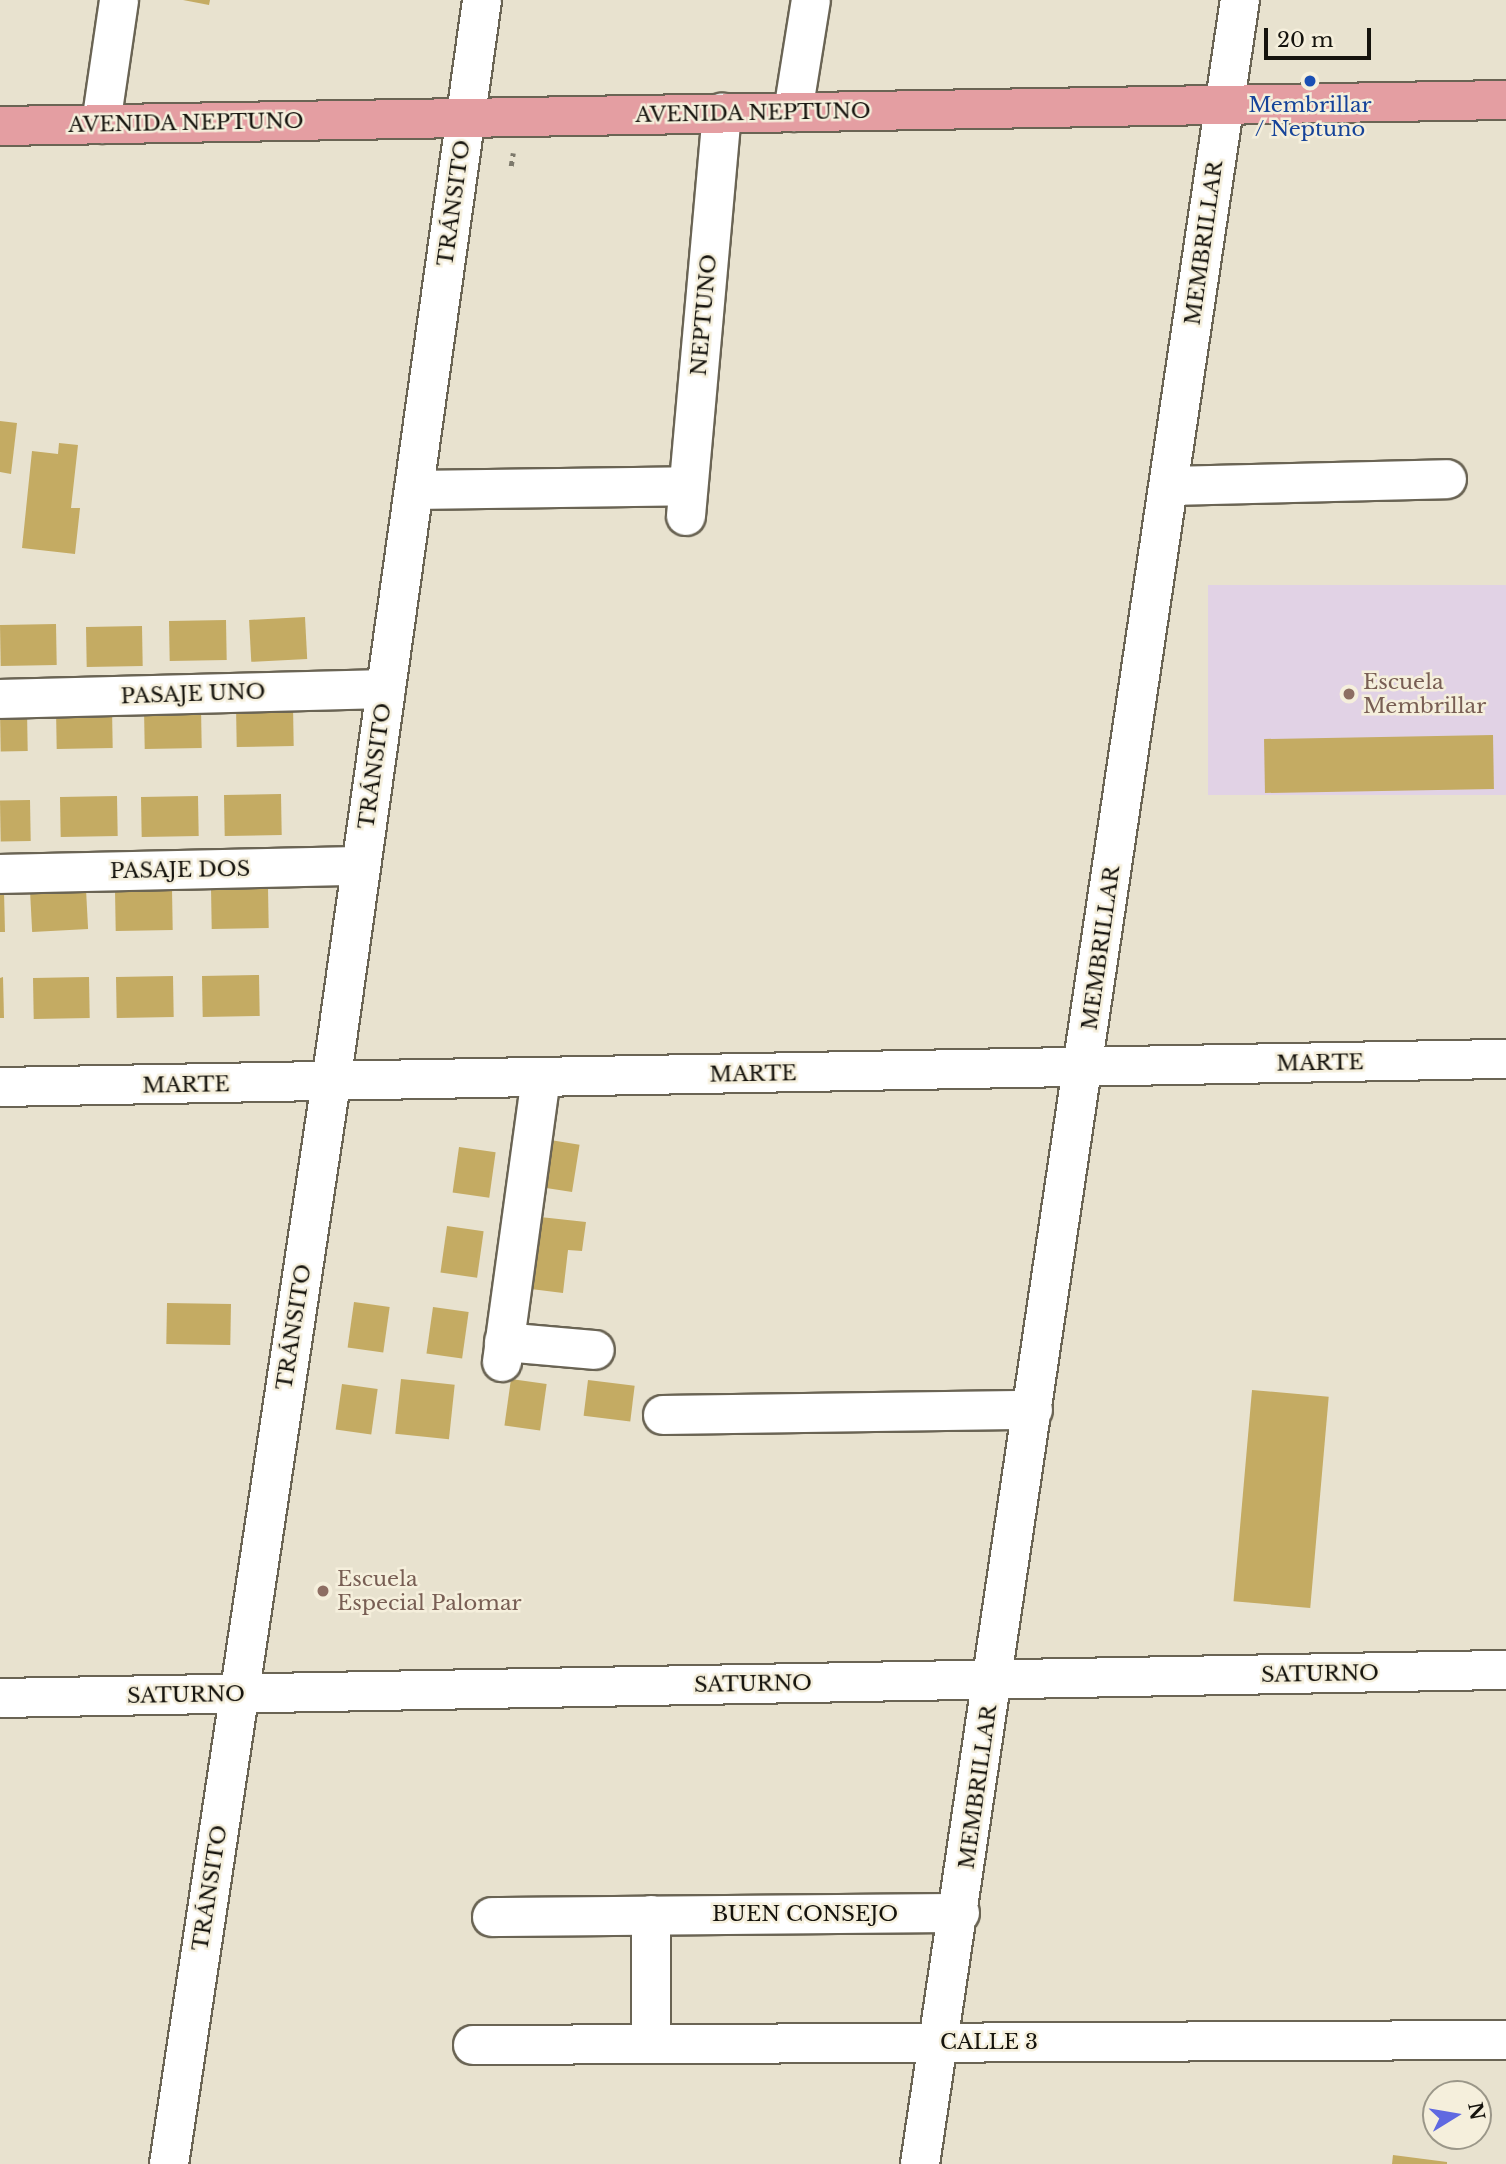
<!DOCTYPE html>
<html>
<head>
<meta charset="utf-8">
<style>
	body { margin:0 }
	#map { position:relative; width:1506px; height:2164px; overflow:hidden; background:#e8e2cf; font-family:"Libre Baskerville",serif }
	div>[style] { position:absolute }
	.education>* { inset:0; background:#e1d2e5; transform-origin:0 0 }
	.building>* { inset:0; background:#c4ab63; transform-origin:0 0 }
	.path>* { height:4.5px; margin-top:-2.25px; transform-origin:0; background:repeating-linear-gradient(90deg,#7d796c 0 5px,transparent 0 10px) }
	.roads { filter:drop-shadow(2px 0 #6a6454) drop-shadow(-2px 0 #6a6454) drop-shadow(0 2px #6a6454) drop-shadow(0 -2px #6a6454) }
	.minor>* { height:38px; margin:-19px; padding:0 19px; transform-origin:19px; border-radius:19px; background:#fff }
	.major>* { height:38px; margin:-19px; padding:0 19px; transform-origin:19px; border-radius:19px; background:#e49ea2 }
	.dots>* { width:19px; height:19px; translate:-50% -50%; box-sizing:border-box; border:4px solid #f5efdc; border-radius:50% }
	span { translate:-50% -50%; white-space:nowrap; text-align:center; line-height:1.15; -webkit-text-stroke:5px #f5efdc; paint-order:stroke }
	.transit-label { font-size:21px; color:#164399 }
	.street-label { font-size:21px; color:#15130d }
	.education-label { font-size:21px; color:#785e54 }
	.left { translate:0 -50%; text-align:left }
	.north { position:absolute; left:1422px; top:2080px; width:70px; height:70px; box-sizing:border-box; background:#f5efdc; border:2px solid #9b9789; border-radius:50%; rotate:79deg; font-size:19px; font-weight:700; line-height:28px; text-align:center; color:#15130d }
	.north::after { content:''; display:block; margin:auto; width:24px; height:32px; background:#6069e1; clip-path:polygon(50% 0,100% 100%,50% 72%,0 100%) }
	.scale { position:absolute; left:1264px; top:28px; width:107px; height:32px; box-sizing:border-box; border:4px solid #15130d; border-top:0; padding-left:9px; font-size:21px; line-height:24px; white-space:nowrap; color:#15130d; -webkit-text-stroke:5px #f5efdc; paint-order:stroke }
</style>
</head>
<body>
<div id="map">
	<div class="education">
		<i style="left:1506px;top:585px;width:210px;height:298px;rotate:90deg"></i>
	</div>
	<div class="building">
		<i style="clip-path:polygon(183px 0,210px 0,209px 5px)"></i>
		<i style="clip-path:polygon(0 421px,17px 423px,11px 474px,0 472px)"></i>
		<i style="clip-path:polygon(59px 443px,78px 445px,71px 508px,80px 508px,75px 554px,22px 548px,32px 451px,58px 454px)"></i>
		<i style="left:305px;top:617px;width:42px;height:56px;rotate:87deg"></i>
		<i style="left:226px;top:620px;width:40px;height:57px;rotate:89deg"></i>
		<i style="left:56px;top:624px;width:41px;height:56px;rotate:89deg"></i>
		<i style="left:142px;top:626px;width:40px;height:56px;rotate:89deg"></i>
		<i style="left:293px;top:705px;width:41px;height:57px;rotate:89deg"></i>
		<i style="left:201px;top:707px;width:41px;height:57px;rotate:89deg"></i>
		<i style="left:112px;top:708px;width:40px;height:56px;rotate:89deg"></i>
		<i style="left:27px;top:710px;width:41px;height:27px;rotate:89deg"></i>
		<i style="left:1493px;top:735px;width:54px;height:229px;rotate:89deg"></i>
		<i style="left:281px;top:794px;width:41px;height:57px;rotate:89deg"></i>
		<i style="left:117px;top:796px;width:40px;height:57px;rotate:89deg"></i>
		<i style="left:198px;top:796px;width:40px;height:57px;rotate:89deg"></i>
		<i style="left:30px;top:800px;width:41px;height:30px;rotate:89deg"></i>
		<i style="left:268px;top:887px;width:41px;height:57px;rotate:89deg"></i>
		<i style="left:86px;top:889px;width:40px;height:56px;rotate:87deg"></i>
		<i style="left:172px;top:889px;width:41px;height:57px;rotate:89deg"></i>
		<i style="clip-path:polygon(0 891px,4px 891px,5px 932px,0 932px)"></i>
		<i style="left:259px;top:975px;width:41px;height:57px;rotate:89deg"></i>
		<i style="left:173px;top:976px;width:41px;height:57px;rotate:89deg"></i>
		<i style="clip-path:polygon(3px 977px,4px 1018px,0 1018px,0 978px)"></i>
		<i style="left:89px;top:977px;width:41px;height:56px;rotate:89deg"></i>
		<i style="left:544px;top:1139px;width:36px;height:48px;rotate:9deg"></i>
		<i style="left:459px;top:1147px;width:37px;height:46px;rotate:8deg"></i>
		<i style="clip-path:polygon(531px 1216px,586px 1222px,582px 1251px,568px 1250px,563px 1293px,523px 1288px)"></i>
		<i style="left:447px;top:1226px;width:37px;height:47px;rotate:8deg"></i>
		<i style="left:354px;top:1302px;width:36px;height:46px;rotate:8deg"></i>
		<i style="left:167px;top:1303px;width:64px;height:41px;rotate:1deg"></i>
		<i style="left:433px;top:1307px;width:36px;height:47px;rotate:8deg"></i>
		<i style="left:401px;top:1379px;width:54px;height:55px;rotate:6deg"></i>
		<i style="left:511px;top:1379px;width:36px;height:47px;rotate:8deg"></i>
		<i style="left:588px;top:1380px;width:47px;height:36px;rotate:7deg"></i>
		<i style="left:342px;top:1384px;width:36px;height:46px;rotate:8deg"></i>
		<i style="left:1252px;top:1390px;width:77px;height:212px;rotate:5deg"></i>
		<i style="clip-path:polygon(1393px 2155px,1447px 2162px,1447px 2164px,1392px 2164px)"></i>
	</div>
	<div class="path">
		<i style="left:511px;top:166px;width:13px;rotate:-81deg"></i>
	</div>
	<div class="roads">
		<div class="minor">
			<i style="left:793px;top:112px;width:113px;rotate:-80.9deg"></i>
			<i style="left:101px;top:124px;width:125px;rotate:-81.7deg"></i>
			<i style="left:1169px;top:486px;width:278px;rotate:-1.4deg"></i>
			<i style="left:414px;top:490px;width:274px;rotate:-0.8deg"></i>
			<i style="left:686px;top:516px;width:405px;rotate:-84.9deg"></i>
			<i style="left:0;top:699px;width:386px;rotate:-1.5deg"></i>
			<i style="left:0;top:874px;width:361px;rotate:-1.3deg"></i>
			<i style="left:0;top:1087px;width:1506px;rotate:-1.07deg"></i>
			<i style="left:504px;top:1342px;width:91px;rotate:5deg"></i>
			<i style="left:502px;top:1362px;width:286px;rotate:-82.2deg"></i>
			<i style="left:663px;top:1415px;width:370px;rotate:-0.8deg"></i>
			<i style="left:0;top:1698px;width:1506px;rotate:-1.07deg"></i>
			<i style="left:492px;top:1917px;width:468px;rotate:-0.5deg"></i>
			<i style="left:651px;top:2044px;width:129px;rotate:-90deg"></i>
			<i style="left:473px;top:2045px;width:1033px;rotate:-0.28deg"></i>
			<i style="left:169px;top:2164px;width:1093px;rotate:-81.48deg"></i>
			<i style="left:331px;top:1083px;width:1093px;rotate:-82.06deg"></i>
			<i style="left:920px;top:2164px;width:2188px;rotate:-81.59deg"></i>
		</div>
		<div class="major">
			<i style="left:0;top:126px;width:1506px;rotate:-0.99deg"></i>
		</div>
	</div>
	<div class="dots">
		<i style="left:1310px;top:81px;background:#1a4fb4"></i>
		<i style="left:1349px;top:694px;background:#8d6e63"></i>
		<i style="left:323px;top:1591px;background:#8d6e63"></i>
	</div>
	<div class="transit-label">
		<span style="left:1310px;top:117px">Membrillar<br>/ Neptuno</span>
	</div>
	<div class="street-label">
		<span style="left:753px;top:113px;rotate:-1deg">AVENIDA NEPTUNO</span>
		<span style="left:186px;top:123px;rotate:-1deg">AVENIDA NEPTUNO</span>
		<span style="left:454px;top:203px;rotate:-82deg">TRÁNSITO</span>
		<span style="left:1204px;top:243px;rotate:-82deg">MEMBRILLAR</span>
		<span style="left:704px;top:315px;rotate:-85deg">NEPTUNO</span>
		<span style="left:193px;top:694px;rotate:-2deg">PASAJE UNO</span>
		<span style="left:375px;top:766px;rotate:-82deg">TRÁNSITO</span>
		<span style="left:180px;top:870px;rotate:-1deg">PASAJE DOS</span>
		<span style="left:1101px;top:948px;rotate:-82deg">MEMBRILLAR</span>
		<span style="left:1320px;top:1063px;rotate:-1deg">MARTE</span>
		<span style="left:753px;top:1074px;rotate:-1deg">MARTE</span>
		<span style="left:186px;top:1085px;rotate:-1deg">MARTE</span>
		<span style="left:294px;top:1327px;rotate:-81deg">TRÁNSITO</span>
		<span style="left:1320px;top:1674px;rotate:-1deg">SATURNO</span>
		<span style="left:753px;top:1684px;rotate:-1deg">SATURNO</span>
		<span style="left:186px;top:1695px;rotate:-1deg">SATURNO</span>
		<span style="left:978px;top:1787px;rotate:-82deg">MEMBRILLAR</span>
		<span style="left:210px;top:1888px;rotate:-81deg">TRÁNSITO</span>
		<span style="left:805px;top:1914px">BUEN CONSEJO</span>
		<span style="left:989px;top:2042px">CALLE 3</span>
	</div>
	<div class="education-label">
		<span class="left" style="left:1363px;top:694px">Escuela<br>Membrillar</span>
		<span class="left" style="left:337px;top:1591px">Escuela<br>Especial Palomar</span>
	</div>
	<div class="north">N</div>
	<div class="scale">20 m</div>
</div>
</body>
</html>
